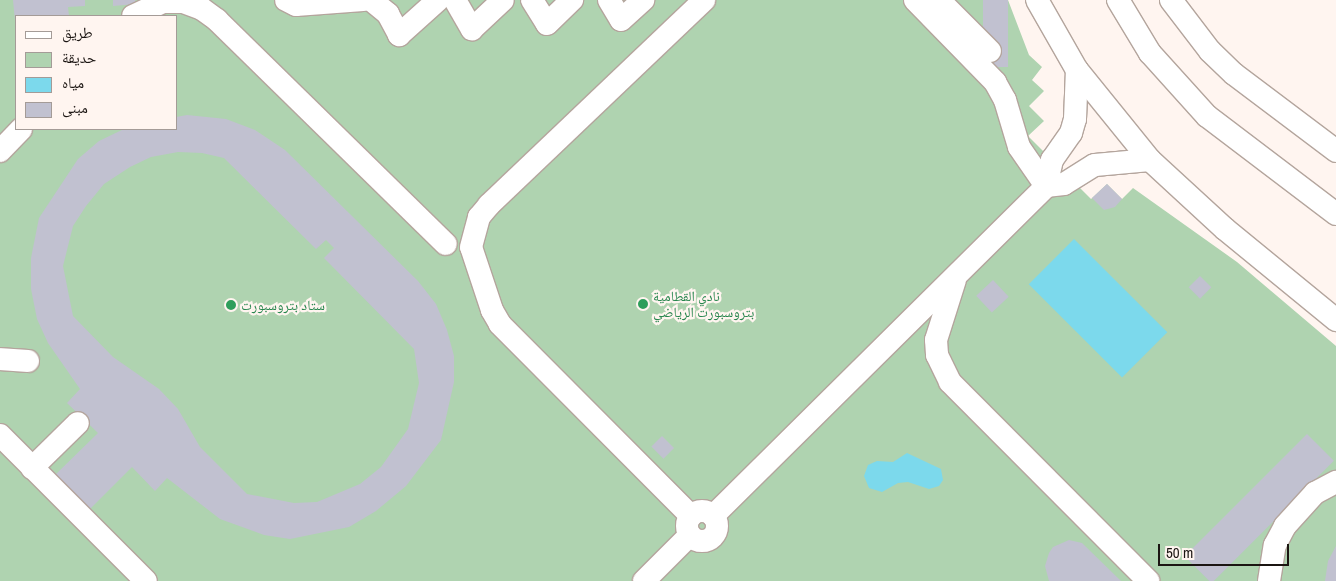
<!DOCTYPE html>
<html>
<head>
<meta charset="utf-8">
<style>
	body { margin:0 }
	#map { position:relative; width:1336px; height:581px; overflow:hidden; background:#fff5f0; font-family:"Archivo Narrow","Noto Naskh Arabic",sans-serif }
	div>[style] { position:absolute }
	.green>* { inset:0; background:#afd3b0 }
	.water>* { inset:0; background:#7cd9ec; transform-origin:0 0 }
	.building>* { inset:0; background:#c1c1d0; transform-origin:0 0 }
	.roads { filter:drop-shadow(1px 0 #b4a59d) drop-shadow(-1px 0 #b4a59d) drop-shadow(0 1px #b4a59d) drop-shadow(0 -1px #b4a59d) }
	.minor>* { height:22px; margin:-11px; padding:0 11px; transform-origin:11px; border-radius:11px; background:#fff }
	.minor>.ring { margin:-11px; padding:0; box-sizing:content-box; background:none; border:22px solid #fff; border-radius:50% }
	.dots>* { width:14px; height:14px; translate:-50% -50%; box-sizing:border-box; border:2px solid #fff5f0; border-radius:50% }
	span { translate:-50% -50%; white-space:nowrap; text-align:center; line-height:1.15; -webkit-text-stroke:4.5px #fff5f0; paint-order:stroke }
	.leisure-label { font-size:14px; color:#27864d }
	.left { translate:0 -50%; text-align:left }
	.legend { position:absolute; left:15px; top:15px; width:162px; height:115px; box-sizing:border-box; background:#fff5f0; border:1px solid #a49b97; margin:0; padding:6px 9px; list-style:none; font-size:15px; color:#1b1512 }
	.legend li { display:flex; align-items:center; gap:10px; height:25px }
	.legend b { width:25px; border:1px solid #a49b97 }
	.scale { position:absolute; left:1158px; top:544px; width:131px; height:22px; box-sizing:border-box; border:2px solid #1b1512; border-top:0; padding-left:6px; font-size:15px; line-height:18px; white-space:nowrap; color:#1b1512; -webkit-text-stroke:4px #fff5f0; paint-order:stroke }
</style>
</head>
<body>
<div id="map">
	<div class="green">
		<i style="clip-path:polygon(evenodd,0 0,1008px 0,1029px 55px,1042px 67px,1032px 80px,1044px 91px,1029px 106px,1044px 121px,1028px 136px,1091px 199px,1107px 184px,1122px 199px,1133px 188px,1237px 262px,1336px 346px,1336px 581px,0 581px,0 0,16px 16px,176px 16px,176px 129px,16px 129px,16px 16px)"></i>
	</div>
	<div class="water">
		<i style="left:1074px;top:239px;width:132px;height:64px;rotate:45deg"></i>
		<i style="clip-path:polygon(907px 453px,941px 469px,943px 480px,939px 486px,929px 489px,908px 482px,898px 483px,882px 492px,869px 488px,864px 476px,868px 465px,877px 461px,893px 462px)"></i>
	</div>
	<div class="building">
		<i style="clip-path:polygon(13px 0,85px 0,85px 6px,68px 7px,69px 16px,16px 16px,15px 21px)"></i>
		<i style="clip-path:polygon(113px 0,135px 0,136px 4px,113px 6px)"></i>
		<i style="left:983px;top:0;width:25px;height:67px"></i>
		<i style="clip-path:polygon(evenodd,187px 115px,226px 119px,255px 130px,285px 150px,418px 281px,436px 304px,447px 330px,454px 356px,454px 382px,441px 440px,406px 486px,376px 511px,349px 527px,290px 539px,264px 535px,220px 519px,167px 478px,155px 491px,132px 467px,88px 511px,54px 476px,98px 433px,67px 403px,80px 389px,48px 343px,37px 319px,31px 289px,31px 258px,39px 218px,78px 159px,99px 141px,124px 129px,176px 129px,176px 117px,187px 115px,178px 152px,202px 153px,224px 158px,316px 249px,326px 240px,334px 248px,324px 258px,414px 349px,419px 383px,408px 429px,381px 467px,360px 484px,317px 502px,294px 503px,247px 494px,200px 447px,178px 409px,159px 389px,113px 357px,73px 316px,63px 266px,73px 226px,86px 206px,104px 184px,130px 167px,151px 157px,178px 152px)"></i>
		<i style="clip-path:polygon(1107px 184px,1122px 199px,1115px 207px,1104px 210px,1092px 198px)"></i>
		<i style="left:1200px;top:276px;width:16px;height:16px;rotate:45deg"></i>
		<i style="left:993px;top:280px;width:23px;height:23px;rotate:47deg"></i>
		<i style="left:1307px;top:434px;width:38px;height:173px;rotate:45deg"></i>
		<i style="left:662px;top:436px;width:17px;height:15px;rotate:45deg"></i>
		<i style="clip-path:polygon(1069px 540px,1082px 543px,1121px 581px,1049px 581px,1045px 566px,1049px 553px,1053px 547px)"></i>
		<i style="clip-path:polygon(1336px 546px,1336px 581px,1325px 581px,1328px 561px)"></i>
	</div>
	<div class="roads">
		<div class="minor">
			<i style="left:286px;top:0;width:11px;rotate:27deg"></i>
			<i style="left:296px;top:5px;width:67px;rotate:-4.3deg"></i>
			<i style="left:371px;top:0;width:22px;rotate:39deg"></i>
			<i style="left:388px;top:14px;width:24px;rotate:62deg"></i>
			<i style="left:399px;top:35px;width:52px;rotate:-41.9deg"></i>
			<i style="left:455px;top:0;width:34px;rotate:60deg"></i>
			<i style="left:472px;top:29px;width:42px;rotate:-43.1deg"></i>
			<i style="left:532px;top:0;width:28px;rotate:58deg"></i>
			<i style="left:547px;top:24px;width:35px;rotate:-44deg"></i>
			<i style="left:609px;top:0;width:23px;rotate:59deg"></i>
			<i style="left:621px;top:20px;width:30px;rotate:-42deg"></i>
			<i style="left:915px;top:0;width:115px;rotate:45.7deg"></i>
			<i style="left:995px;top:82px;width:21px;rotate:61deg"></i>
			<i style="left:1005px;top:100px;width:49px;rotate:73.4deg"></i>
			<i style="left:1019px;top:147px;width:47px;rotate:55.3deg"></i>
			<i style="left:1046px;top:186px;width:18px;rotate:-6deg"></i>
			<i style="left:1064px;top:184px;width:36px;rotate:-32deg"></i>
			<i style="left:1095px;top:165px;width:55px;rotate:-5.2deg"></i>
			<i style="left:939px;top:0;width:72px;rotate:45deg"></i>
			<i style="left:1037px;top:0;width:81px;rotate:60.3deg"></i>
			<i style="left:1077px;top:70px;width:116px;rotate:51deg"></i>
			<i style="left:1150px;top:160px;width:102px;rotate:42.6deg"></i>
			<i style="left:1225px;top:229px;width:144px;rotate:39.3deg"></i>
			<i style="left:1118px;top:0;width:62px;rotate:58.9deg"></i>
			<i style="left:1150px;top:53px;width:85px;rotate:47.9deg"></i>
			<i style="left:1207px;top:116px;width:162px;rotate:37.2deg"></i>
			<i style="left:1171px;top:0;width:64px;rotate:52.6deg"></i>
			<i style="left:1210px;top:51px;width:33px;rotate:44deg"></i>
			<i style="left:1234px;top:74px;width:128px;rotate:37deg"></i>
			<i style="left:133px;top:16px;width:33px;rotate:-25deg"></i>
			<i style="left:163px;top:2px;width:20px"></i>
			<i style="left:183px;top:2px;width:20px;rotate:20deg"></i>
			<i style="left:202px;top:9px;width:19px;rotate:36deg"></i>
			<i style="left:217px;top:20px;width:320px;rotate:44.4deg"></i>
			<i style="left:0;top:151px;width:30px;rotate:-46deg"></i>
			<i style="left:955px;top:280px;width:63px;rotate:107.6deg"></i>
			<i style="left:936px;top:340px;width:15px;rotate:86deg"></i>
			<i style="left:937px;top:355px;width:30px;rotate:64deg"></i>
			<i style="left:950px;top:382px;width:281px;rotate:45.1deg"></i>
			<i style="left:0;top:359px;width:28px;rotate:4deg"></i>
			<i style="left:0;top:435px;width:206px;rotate:45deg"></i>
			<i style="left:32px;top:468px;width:64px;rotate:-44.4deg"></i>
			<i class="ring" style="left:687px;top:511px;width:8px;height:8px"></i>
			<i style="left:691px;top:516px;width:271px;rotate:-134.9deg"></i>
			<i style="left:500px;top:324px;width:16px;rotate:-120deg"></i>
			<i style="left:492px;top:310px;width:66px;rotate:-108.4deg"></i>
			<i style="left:471px;top:247px;width:31px;rotate:-75deg"></i>
			<i style="left:479px;top:217px;width:16px;rotate:-50deg"></i>
			<i style="left:489px;top:205px;width:297px;rotate:-43.6deg"></i>
			<i style="left:713px;top:516px;width:469px;rotate:-44.7deg"></i>
			<i style="left:1046px;top:186px;width:27px;rotate:-77deg"></i>
			<i style="left:1052px;top:160px;width:33px;rotate:-55deg"></i>
			<i style="left:1071px;top:133px;width:15px;rotate:-74deg"></i>
			<i style="left:1075px;top:119px;width:49px;rotate:-87.7deg"></i>
			<i style="left:644px;top:581px;width:65px;rotate:-45deg"></i>
			<i style="left:1269px;top:581px;width:36px;rotate:-81deg"></i>
			<i style="left:1275px;top:545px;width:21px;rotate:-62deg"></i>
			<i style="left:1285px;top:526px;width:45px;rotate:-47.7deg"></i>
			<i style="left:1315px;top:493px;width:24px;rotate:-28deg"></i>
		</div>
	</div>
	<div class="dots">
		<i style="left:643px;top:304px;background:#2e9e5b"></i>
		<i style="left:231px;top:305px;background:#2e9e5b"></i>
	</div>
	<div class="leisure-label">
		<span class="left" style="left:653px;top:304px">نادي القطامية<br>بتروسبورت الرياضي</span>
		<span class="left" style="left:241px;top:305px">ستاد بتروسبورت</span>
	</div>
	<ul class="legend">
	<li><b style="height:6px;background:#fff"></b>طريق</li>
	<li><b style="height:14px;background:#afd3b0"></b>حديقة</li>
	<li><b style="height:14px;background:#7cd9ec"></b>مياه</li>
	<li><b style="height:14px;background:#c1c1d0"></b>مبنى</li>
	</ul>
	<div class="scale">50 m</div>
</div>
</body>
</html>
